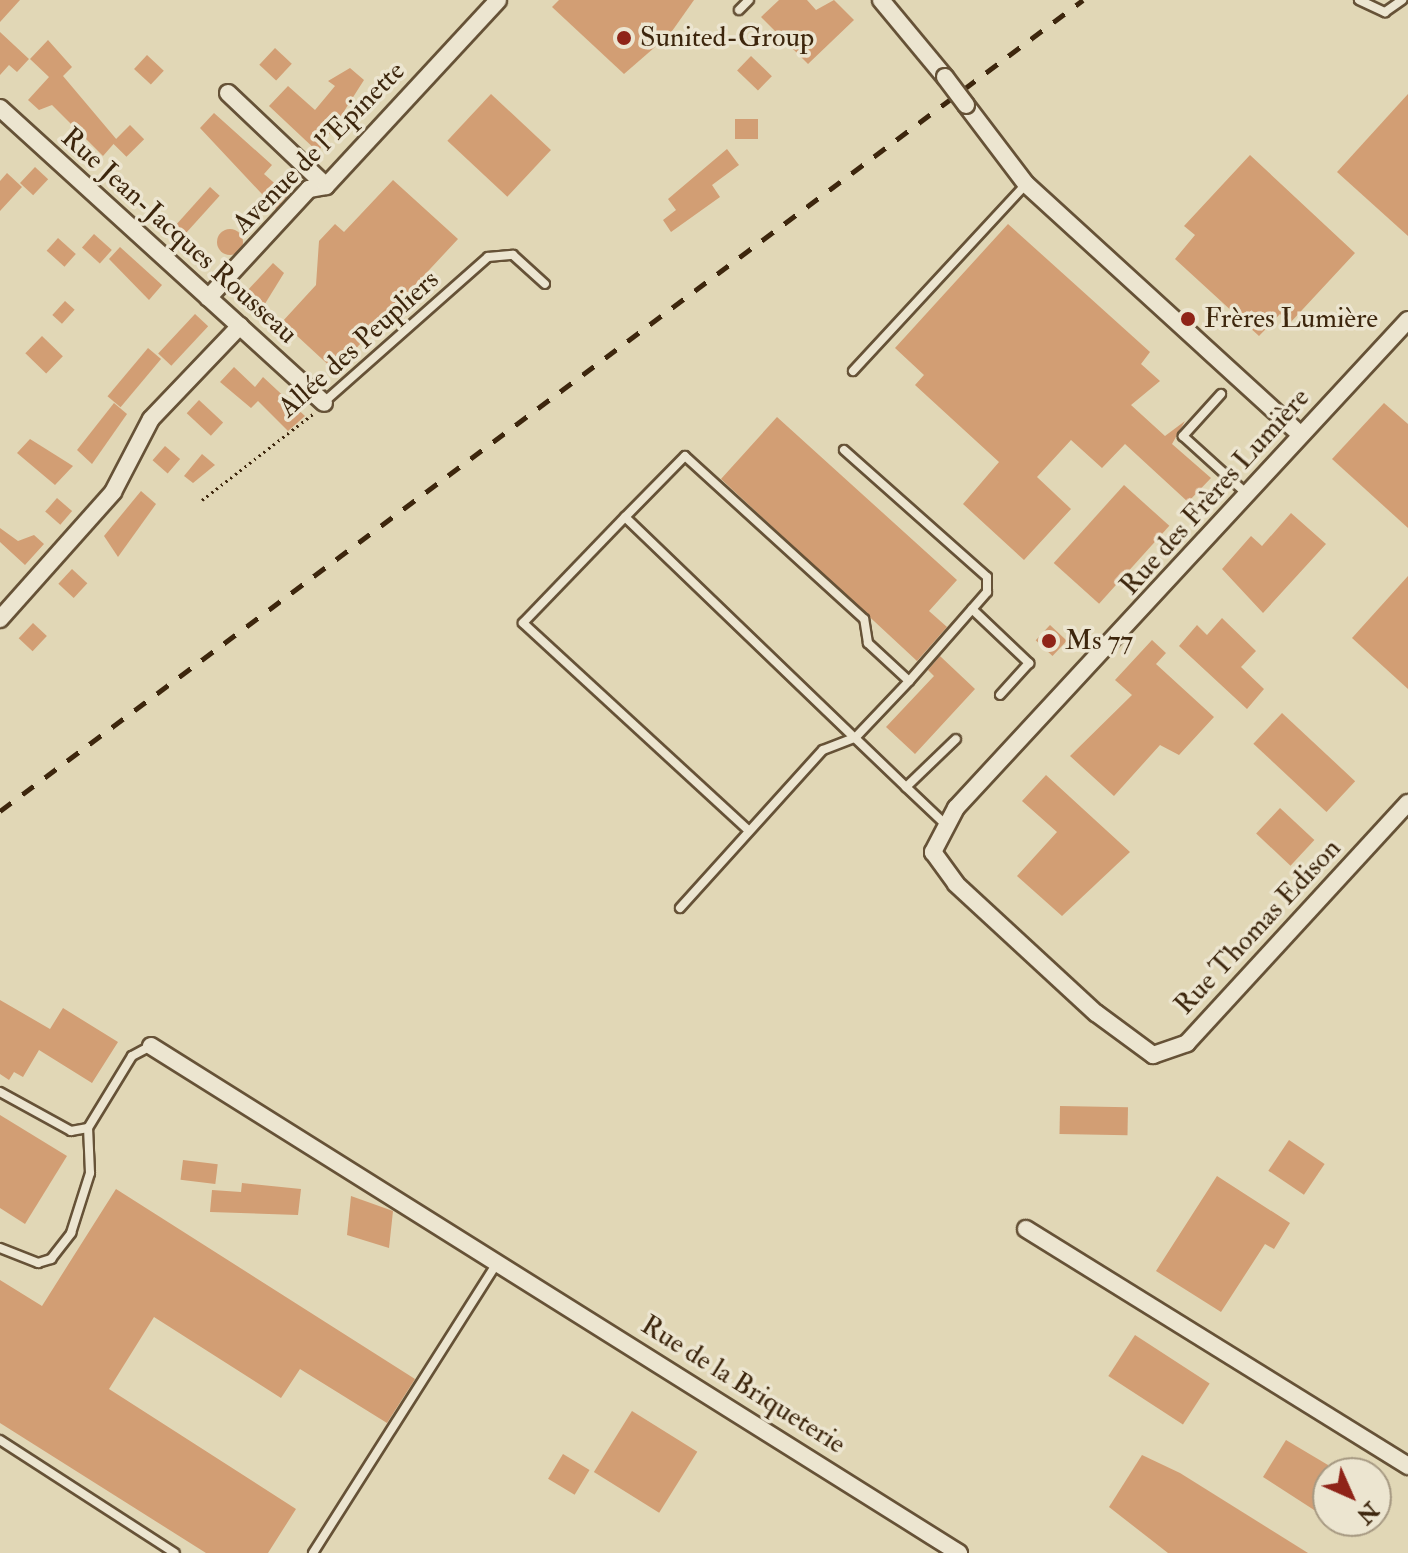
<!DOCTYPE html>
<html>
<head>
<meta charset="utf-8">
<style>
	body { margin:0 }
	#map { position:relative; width:1408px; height:1553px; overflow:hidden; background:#e1d7b6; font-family:"IM FELL Double Pica",serif }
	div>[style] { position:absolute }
	.building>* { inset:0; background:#d29e74; transform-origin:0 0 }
	.round { border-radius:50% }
	.path>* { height:3px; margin-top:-1.5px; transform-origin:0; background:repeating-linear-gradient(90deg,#3d260d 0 2px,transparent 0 6px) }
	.roads { filter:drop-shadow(2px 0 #665237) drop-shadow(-2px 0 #665237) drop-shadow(0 2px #665237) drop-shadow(0 -2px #665237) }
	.service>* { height:8px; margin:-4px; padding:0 4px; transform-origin:4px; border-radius:4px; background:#ece5d0 }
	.minor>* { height:16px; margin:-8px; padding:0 8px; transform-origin:8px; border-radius:8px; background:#ece5d0 }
	.rail>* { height:5px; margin-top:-2.5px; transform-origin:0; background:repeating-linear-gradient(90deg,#3d260d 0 14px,transparent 0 28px) }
	.bridges { filter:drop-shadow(2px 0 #665237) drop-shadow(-2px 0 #665237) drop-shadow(0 2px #665237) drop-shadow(0 -2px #665237) }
	.minor-bridge>* { height:16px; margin:-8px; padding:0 8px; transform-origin:8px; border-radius:8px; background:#ece5d0 }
	.dots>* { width:22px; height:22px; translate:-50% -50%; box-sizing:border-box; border:4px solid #ece5d0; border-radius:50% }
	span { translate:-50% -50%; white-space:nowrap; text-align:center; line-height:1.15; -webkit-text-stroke:7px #ece5d0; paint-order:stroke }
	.poi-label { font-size:28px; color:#3d260d }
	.left { translate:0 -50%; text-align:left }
	.street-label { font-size:28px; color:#3d260d }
	.north { position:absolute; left:1312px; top:1457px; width:80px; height:80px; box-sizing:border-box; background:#ece5d0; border:2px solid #a69982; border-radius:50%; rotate:135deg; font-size:22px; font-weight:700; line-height:32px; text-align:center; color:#3d260d }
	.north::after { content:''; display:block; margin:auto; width:28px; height:36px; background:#8f2418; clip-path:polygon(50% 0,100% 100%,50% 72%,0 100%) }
</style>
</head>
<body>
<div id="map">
	<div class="building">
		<i style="clip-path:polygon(0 0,20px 0,0 22px)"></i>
		<i style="clip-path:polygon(559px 0,694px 0,670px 34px,624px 74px,552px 7px)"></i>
		<i style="clip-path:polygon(779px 0,807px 0,816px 10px,834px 0,854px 20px,808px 64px,761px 17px)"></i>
		<i style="clip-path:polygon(0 32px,29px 59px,17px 72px,9px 65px,0 75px)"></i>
		<i style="clip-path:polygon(48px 40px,72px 67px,63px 76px,117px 140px,103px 156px,52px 105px,39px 110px,28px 100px,49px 77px,30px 59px)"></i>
		<i style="left:275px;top:48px;width:23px;height:23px;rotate:43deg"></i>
		<i style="left:147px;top:55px;width:23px;height:19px;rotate:43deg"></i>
		<i style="left:751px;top:56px;width:29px;height:20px;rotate:44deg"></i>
		<i style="clip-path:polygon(350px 68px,364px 80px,318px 152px,269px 106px,288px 86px,315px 110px,335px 86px,328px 81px)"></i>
		<i style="left:491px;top:94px;width:82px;height:64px;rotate:43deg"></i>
		<i style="clip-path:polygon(1408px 94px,1408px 236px,1337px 172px)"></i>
		<i style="clip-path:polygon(214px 113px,272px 165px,264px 174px,288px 195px,276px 209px,200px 128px)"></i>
		<i style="left:735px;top:119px;width:23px;height:20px"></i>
		<i style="left:130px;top:125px;width:20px;height:25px;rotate:45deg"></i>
		<i style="clip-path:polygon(727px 149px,739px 165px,712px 185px,720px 197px,671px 232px,663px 220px,676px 210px,668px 199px)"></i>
		<i style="clip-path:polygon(1250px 155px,1355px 253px,1290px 323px,1280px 314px,1259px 336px,1175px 259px,1195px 235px,1184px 226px)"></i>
		<i style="left:35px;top:167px;width:18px;height:22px;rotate:43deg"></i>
		<i style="clip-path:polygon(7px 173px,22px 187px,0 211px,0 181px)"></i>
		<i style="clip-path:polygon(393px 180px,458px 239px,335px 371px,282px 322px,316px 285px,319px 241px,335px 224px,344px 232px)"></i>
		<i style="left:210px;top:187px;width:13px;height:53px;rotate:42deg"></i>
		<i style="clip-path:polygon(1008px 224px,1150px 352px,1141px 364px,1160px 381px,1131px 405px,1165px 436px,1185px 421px,1172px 444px,1211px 478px,1188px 502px,1125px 444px,1102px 468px,1071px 440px,1037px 477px,1071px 509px,1024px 560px,963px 504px,999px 462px,915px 385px,924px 375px,895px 348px)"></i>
		<i class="round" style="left:217px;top:229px;width:26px;height:26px"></i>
		<i style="left:94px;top:234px;width:24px;height:18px;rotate:42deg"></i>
		<i style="left:58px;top:238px;width:24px;height:17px;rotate:42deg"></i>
		<i style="clip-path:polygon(120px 247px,162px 285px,149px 300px,109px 259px)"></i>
		<i style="clip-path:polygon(273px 263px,284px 273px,263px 307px,246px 292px)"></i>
		<i style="left:65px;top:301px;width:13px;height:19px;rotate:42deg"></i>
		<i style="left:195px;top:314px;width:18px;height:54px;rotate:43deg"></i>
		<i style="left:42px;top:336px;width:29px;height:24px;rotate:44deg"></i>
		<i style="left:148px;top:348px;width:17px;height:63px;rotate:40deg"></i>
		<i style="clip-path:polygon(234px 367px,255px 387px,263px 377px,305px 416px,288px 431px,258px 401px,251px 408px,220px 382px)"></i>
		<i style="left:199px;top:400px;width:33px;height:18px;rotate:43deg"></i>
		<i style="clip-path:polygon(114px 403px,127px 414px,92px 464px,77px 450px)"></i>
		<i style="clip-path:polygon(1384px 403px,1408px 424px,1408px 528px,1332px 459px)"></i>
		<i style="clip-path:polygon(777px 417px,957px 580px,929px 611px,947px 627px,917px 661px,721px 479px)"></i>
		<i style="clip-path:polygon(30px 439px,73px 466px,55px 485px,17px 453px)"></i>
		<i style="left:165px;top:446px;width:20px;height:19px;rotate:41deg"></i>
		<i style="clip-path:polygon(202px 454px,215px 465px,193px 483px,184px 476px)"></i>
		<i style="left:1124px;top:485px;width:61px;height:105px;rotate:42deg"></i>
		<i style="clip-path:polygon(141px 491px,156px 504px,118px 557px,104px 536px)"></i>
		<i style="left:57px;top:498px;width:20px;height:18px;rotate:41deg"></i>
		<i style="clip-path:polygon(1291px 513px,1326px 544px,1263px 613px,1222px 569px,1251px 536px,1262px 546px)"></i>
		<i style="clip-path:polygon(0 528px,18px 541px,34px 535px,44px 544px,25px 565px,0 542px)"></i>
		<i style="left:72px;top:569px;width:21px;height:20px;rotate:43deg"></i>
		<i style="clip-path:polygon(1408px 576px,1408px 689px,1352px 638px)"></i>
		<i style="clip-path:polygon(1222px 618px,1256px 651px,1241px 667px,1264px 689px,1247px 709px,1179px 646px,1197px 625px,1207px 635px)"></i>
		<i style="left:33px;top:623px;width:19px;height:21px;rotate:43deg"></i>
		<i style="left:1050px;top:625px;width:23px;height:21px;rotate:43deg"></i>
		<i style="clip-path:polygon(1152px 640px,1166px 653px,1156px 664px,1214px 717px,1179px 755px,1160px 745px,1114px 796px,1070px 756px,1132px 695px,1115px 680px)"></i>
		<i style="clip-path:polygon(940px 656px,975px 689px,915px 754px,886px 727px,934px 676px,928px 670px)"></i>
		<i style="left:1282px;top:713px;width:100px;height:42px;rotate:43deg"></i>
		<i style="clip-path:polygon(1046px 775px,1130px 852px,1062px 916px,1017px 876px,1057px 832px,1022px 801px)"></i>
		<i style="left:1280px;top:808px;width:47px;height:35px;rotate:43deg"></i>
		<i style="clip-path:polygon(0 1000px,50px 1029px,63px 1008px,118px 1042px,92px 1083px,39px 1050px,23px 1077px,14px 1072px,9px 1080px,0 1074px)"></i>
		<i style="left:1060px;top:1106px;width:68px;height:28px;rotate:1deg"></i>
		<i style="clip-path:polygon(0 1115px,67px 1156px,25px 1224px,0 1208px)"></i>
		<i style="left:1289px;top:1140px;width:43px;height:37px;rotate:34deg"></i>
		<i style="left:183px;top:1160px;width:35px;height:20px;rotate:7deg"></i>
		<i style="clip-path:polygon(1217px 1176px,1290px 1223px,1274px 1249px,1265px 1244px,1221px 1312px,1156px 1271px)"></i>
		<i style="clip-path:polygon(242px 1183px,301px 1189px,298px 1215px,210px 1212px,212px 1190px,241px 1192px)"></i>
		<i style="clip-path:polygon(116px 1189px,415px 1379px,387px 1423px,300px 1369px,281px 1398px,154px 1317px,109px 1389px,296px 1509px,268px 1553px,206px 1553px,0 1423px,0 1280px,42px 1306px)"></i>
		<i style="clip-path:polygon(351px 1196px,393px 1211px,389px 1248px,347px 1235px)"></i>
		<i style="left:1135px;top:1335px;width:89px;height:49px;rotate:33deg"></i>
		<i style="left:632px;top:1411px;width:77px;height:72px;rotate:32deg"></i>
		<i style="clip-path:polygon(1286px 1440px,1328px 1465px,1328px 1519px,1263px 1477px)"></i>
		<i style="left:563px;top:1454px;width:31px;height:29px;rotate:31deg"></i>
		<i style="clip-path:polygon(1142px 1455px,1180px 1473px,1308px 1553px,1168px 1553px,1109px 1507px)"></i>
	</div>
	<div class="path">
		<i style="left:202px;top:500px;width:140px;rotate:-37.8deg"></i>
	</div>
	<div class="roads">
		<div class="service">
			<i style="left:1359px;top:0;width:29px;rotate:25deg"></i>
			<i style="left:1385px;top:12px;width:21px;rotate:-35deg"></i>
			<i style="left:739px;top:10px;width:14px;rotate:-45deg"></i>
			<i style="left:853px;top:371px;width:255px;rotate:-47.2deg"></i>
			<i style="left:1221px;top:394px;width:57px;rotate:132.1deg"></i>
			<i style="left:1183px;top:436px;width:86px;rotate:42.2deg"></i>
			<i style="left:324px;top:402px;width:219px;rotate:-41.5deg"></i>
			<i style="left:488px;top:257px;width:25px;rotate:-5deg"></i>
			<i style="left:513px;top:255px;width:43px;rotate:42.2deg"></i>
			<i style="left:844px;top:450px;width:191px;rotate:41.6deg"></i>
			<i style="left:987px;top:577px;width:15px;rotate:90deg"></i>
			<i style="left:987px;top:592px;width:118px;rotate:131.2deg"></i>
			<i style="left:625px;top:517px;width:147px;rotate:133.9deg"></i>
			<i style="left:523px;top:623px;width:307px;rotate:42.6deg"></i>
			<i style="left:972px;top:609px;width:79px;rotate:43.5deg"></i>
			<i style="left:1029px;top:663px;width:43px;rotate:132.2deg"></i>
			<i style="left:906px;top:787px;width:69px;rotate:-43.8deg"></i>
			<i style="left:680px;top:908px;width:213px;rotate:-47.9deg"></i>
			<i style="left:823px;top:750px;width:34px;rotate:-21deg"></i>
			<i style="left:855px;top:738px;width:79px;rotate:-46.5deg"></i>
			<i style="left:909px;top:681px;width:56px;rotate:-137.2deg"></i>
			<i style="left:868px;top:643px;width:24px;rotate:-99deg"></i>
			<i style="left:864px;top:619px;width:242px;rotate:-137.7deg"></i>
			<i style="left:685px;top:456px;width:86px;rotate:134.5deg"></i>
			<i style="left:625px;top:517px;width:319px;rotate:43.9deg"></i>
			<i style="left:855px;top:738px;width:71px;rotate:43.9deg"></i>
			<i style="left:906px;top:787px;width:54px;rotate:43.5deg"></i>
			<i style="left:0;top:1092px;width:81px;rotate:28.8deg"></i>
			<i style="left:71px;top:1131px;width:17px;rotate:-10deg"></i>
			<i style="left:0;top:1248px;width:41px;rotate:21.5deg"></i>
			<i style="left:38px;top:1263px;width:14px;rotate:-17deg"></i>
			<i style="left:51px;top:1259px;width:33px;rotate:-52deg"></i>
			<i style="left:71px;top:1233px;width:63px;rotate:-72.4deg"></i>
			<i style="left:90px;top:1173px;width:45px;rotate:-92.5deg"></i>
			<i style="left:88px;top:1128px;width:84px;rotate:-58.6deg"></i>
			<i style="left:132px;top:1056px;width:21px;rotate:-28deg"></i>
			<i style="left:0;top:1440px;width:208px;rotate:32.9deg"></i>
			<i style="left:313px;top:1553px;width:343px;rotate:-57.6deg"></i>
		</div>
		<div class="minor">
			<i style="left:881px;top:0;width:100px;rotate:50.3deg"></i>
			<i style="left:228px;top:93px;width:135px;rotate:43.5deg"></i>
			<i style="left:966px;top:105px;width:99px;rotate:52.8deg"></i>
			<i style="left:1026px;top:184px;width:372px;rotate:42.4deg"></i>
			<i style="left:0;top:108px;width:438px;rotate:42.3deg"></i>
			<i style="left:208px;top:298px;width:149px;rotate:-47.2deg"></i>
			<i style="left:309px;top:189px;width:17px;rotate:-10deg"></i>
			<i style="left:326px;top:186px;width:253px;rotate:-47.2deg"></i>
			<i style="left:1408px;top:320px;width:665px;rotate:132.81deg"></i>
			<i style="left:956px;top:808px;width:50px;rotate:117.6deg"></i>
			<i style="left:933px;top:852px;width:39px;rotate:54deg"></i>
			<i style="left:956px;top:884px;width:190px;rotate:42.7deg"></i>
			<i style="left:1096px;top:1013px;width:71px;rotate:36.4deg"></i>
			<i style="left:1153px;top:1055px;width:36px;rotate:-19deg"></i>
			<i style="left:1187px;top:1043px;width:326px;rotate:-47.4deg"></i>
			<i style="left:0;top:619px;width:170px;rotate:-48.3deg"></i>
			<i style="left:113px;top:492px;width:82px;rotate:-62.5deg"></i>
			<i style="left:151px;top:419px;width:129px;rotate:-46.3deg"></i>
			<i style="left:151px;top:1046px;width:954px;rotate:32.11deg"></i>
			<i style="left:1026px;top:1229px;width:450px;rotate:31.8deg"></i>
		</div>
	</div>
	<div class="rail">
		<i style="left:0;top:811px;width:1353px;rotate:-36.83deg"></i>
	</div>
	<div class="bridges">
		<div class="minor-bridge">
			<i style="left:945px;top:77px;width:35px;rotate:53deg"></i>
		</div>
	</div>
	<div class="dots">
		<i style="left:624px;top:38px;background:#8f2418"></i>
		<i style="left:1188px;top:319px;background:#8f2418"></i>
		<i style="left:1049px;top:641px;background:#8f2418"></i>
	</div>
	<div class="poi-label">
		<span class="left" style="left:640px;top:38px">Sunited-Group</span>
		<span class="left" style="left:1204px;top:319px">Frères Lumière</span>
		<span class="left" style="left:1065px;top:641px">Ms 77</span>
	</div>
	<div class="street-label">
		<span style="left:319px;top:148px;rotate:-45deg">Avenue de l'Epinette</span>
		<span style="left:179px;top:236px;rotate:42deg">Rue Jean-Jacques Rousseau</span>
		<span style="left:359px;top:344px;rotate:-42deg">Allée des Peupliers</span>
		<span style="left:1215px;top:492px;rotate:-48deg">Rue des Frères Lumière</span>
		<span style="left:1258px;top:927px;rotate:-47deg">Rue Thomas Edison</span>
		<span style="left:743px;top:1385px;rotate:32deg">Rue de la Briqueterie</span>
	</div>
	<div class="north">N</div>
</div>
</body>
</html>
